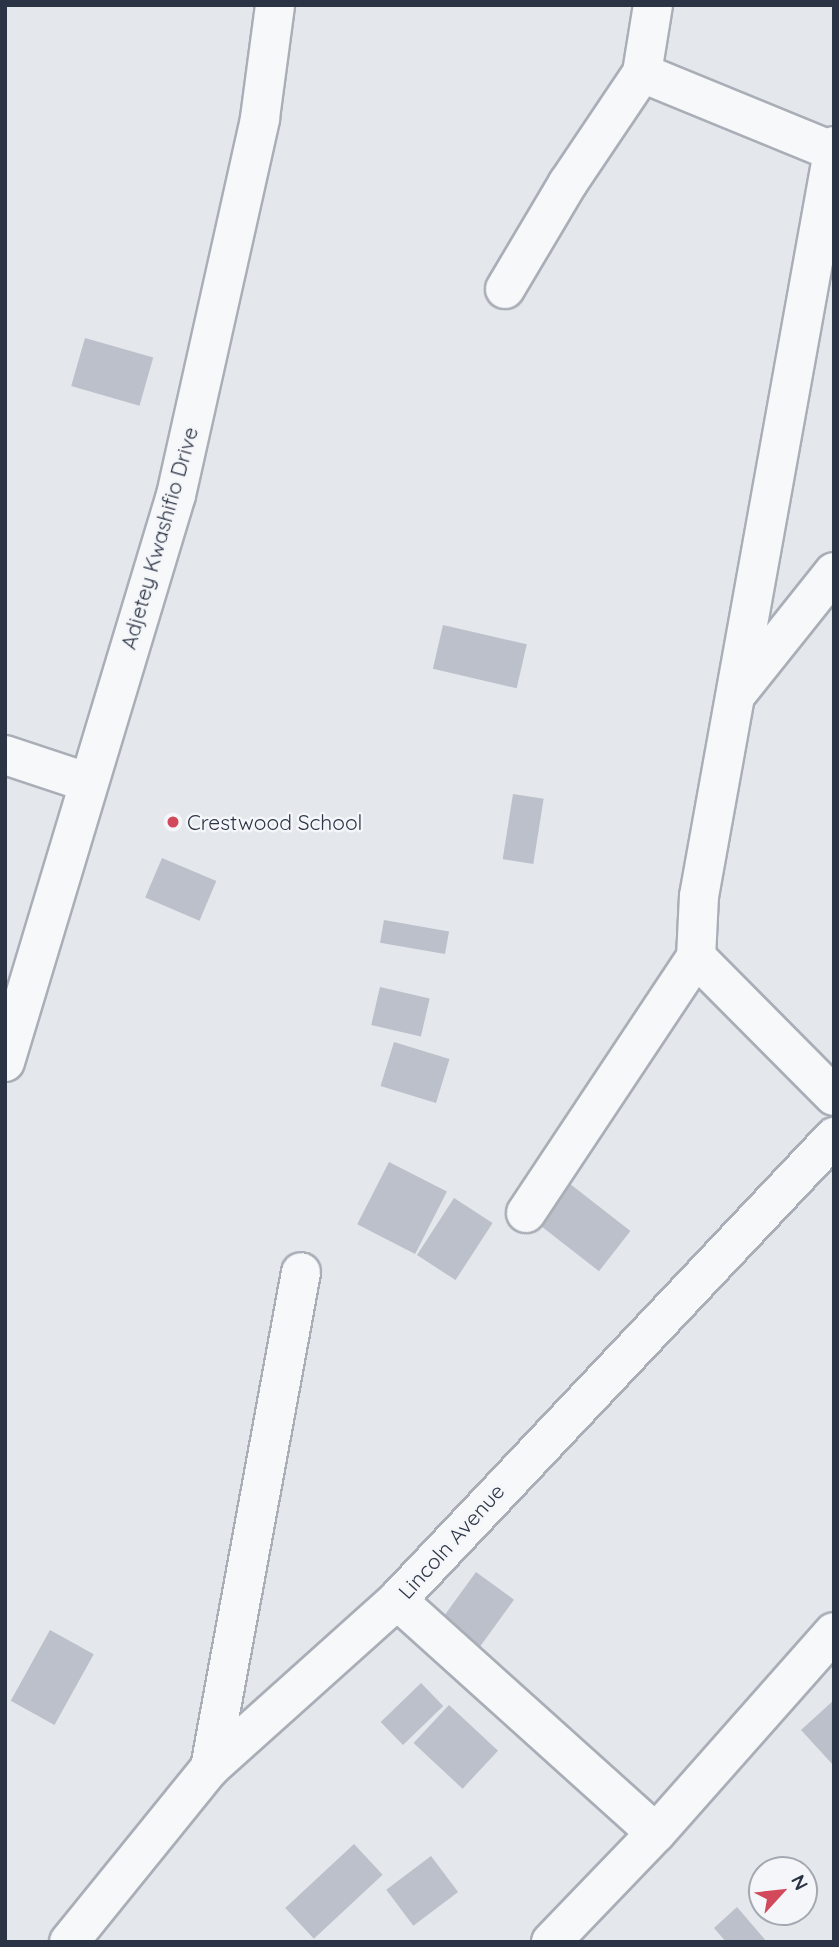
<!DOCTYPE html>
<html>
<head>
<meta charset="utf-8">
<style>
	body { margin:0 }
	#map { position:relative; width:839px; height:1947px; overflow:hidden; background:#e4e7ec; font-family:Quicksand,sans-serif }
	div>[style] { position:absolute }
	.building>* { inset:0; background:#bbc0ca; transform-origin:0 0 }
	.roads { filter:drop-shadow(2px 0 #a9aeb7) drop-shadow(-2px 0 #a9aeb7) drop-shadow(0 2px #a9aeb7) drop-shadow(0 -2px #a9aeb7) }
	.minor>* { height:38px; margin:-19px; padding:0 19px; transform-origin:19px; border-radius:19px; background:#f7f8fa }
	.dots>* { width:19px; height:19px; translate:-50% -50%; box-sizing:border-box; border:4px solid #f4f6f9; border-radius:50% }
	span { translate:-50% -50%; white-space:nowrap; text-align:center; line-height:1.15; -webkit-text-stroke:5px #f4f6f9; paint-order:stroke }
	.street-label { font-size:21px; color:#2b3445 }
	.poi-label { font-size:21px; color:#2b3445 }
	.left { translate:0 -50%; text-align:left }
	.frame { position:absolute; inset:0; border:7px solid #2b3445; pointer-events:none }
	.north { position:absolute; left:748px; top:1856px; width:70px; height:70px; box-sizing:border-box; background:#f4f6f9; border:2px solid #a4a8b1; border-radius:50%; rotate:63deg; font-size:19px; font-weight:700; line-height:28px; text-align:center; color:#2b3445 }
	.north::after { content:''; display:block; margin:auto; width:24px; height:32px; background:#d1495b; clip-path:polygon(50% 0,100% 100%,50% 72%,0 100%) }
</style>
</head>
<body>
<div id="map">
	<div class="building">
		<i style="left:85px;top:338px;width:71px;height:50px;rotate:16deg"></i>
		<i style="left:443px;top:625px;width:86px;height:45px;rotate:13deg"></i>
		<i style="left:513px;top:794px;width:31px;height:66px;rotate:9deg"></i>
		<i style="left:162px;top:858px;width:59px;height:43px;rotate:23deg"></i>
		<i style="left:384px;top:920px;width:66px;height:23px;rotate:10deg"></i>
		<i style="left:380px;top:987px;width:51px;height:39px;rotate:13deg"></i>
		<i style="left:394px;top:1042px;width:58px;height:46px;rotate:17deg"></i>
		<i style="left:389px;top:1162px;width:65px;height:70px;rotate:27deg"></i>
		<i style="left:565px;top:1180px;width:83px;height:51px;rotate:38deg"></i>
		<i style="left:454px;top:1198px;width:46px;height:68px;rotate:33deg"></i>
		<i style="left:476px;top:1572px;width:47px;height:68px;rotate:36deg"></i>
		<i style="left:50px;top:1630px;width:50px;height:81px;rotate:29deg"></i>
		<i style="left:421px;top:1683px;width:32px;height:56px;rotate:46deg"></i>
		<i style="clip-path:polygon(834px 1700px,834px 1766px,801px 1730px)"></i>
		<i style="left:449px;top:1705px;width:67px;height:52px;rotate:43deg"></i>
		<i style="left:354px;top:1844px;width:42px;height:94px;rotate:47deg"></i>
		<i style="left:431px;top:1856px;width:45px;height:56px;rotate:53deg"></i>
		<i style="clip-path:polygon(737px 1907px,767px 1942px,726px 1942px,714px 1928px)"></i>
	</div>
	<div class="roads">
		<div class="minor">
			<i style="left:653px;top:5px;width:69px;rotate:99.2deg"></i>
			<i style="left:642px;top:73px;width:205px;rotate:22.3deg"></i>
			<i style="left:834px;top:146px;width:762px;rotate:100.2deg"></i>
			<i style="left:699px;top:896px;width:61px;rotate:92.8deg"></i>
			<i style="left:696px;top:957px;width:196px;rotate:45.2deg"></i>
			<i style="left:505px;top:289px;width:123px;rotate:-59.3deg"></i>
			<i style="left:568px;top:183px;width:133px;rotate:-56.1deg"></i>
			<i style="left:739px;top:691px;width:152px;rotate:-51.4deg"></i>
			<i style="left:5px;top:755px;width:85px;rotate:18.4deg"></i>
			<i style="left:5px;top:1062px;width:592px;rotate:-73.22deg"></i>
			<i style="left:176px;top:495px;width:386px;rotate:-77.4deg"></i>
			<i style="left:260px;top:118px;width:114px;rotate:-82.4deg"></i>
			<i style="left:526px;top:1213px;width:307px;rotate:-56.4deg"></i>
			<i style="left:397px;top:1600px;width:348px;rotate:42deg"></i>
			<i style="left:210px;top:1768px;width:504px;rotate:-79.6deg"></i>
			<i style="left:69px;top:1942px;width:224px;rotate:-51deg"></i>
			<i style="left:210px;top:1768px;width:251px;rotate:-41.9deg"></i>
			<i style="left:397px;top:1600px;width:637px;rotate:-46.65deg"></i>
			<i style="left:551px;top:1942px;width:151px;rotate:-46.1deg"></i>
			<i style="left:656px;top:1833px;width:268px;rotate:-48.5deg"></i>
		</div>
	</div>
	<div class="dots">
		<i style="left:173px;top:822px;background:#d1495b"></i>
	</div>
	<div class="street-label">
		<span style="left:159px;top:538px;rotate:-74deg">Adjetey Kwashifio Drive</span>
		<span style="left:451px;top:1541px;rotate:-48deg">Lincoln Avenue</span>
	</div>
	<div class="poi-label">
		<span class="left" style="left:187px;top:822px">Crestwood School</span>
	</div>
	<div class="frame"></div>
	<div class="north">N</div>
</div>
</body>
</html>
